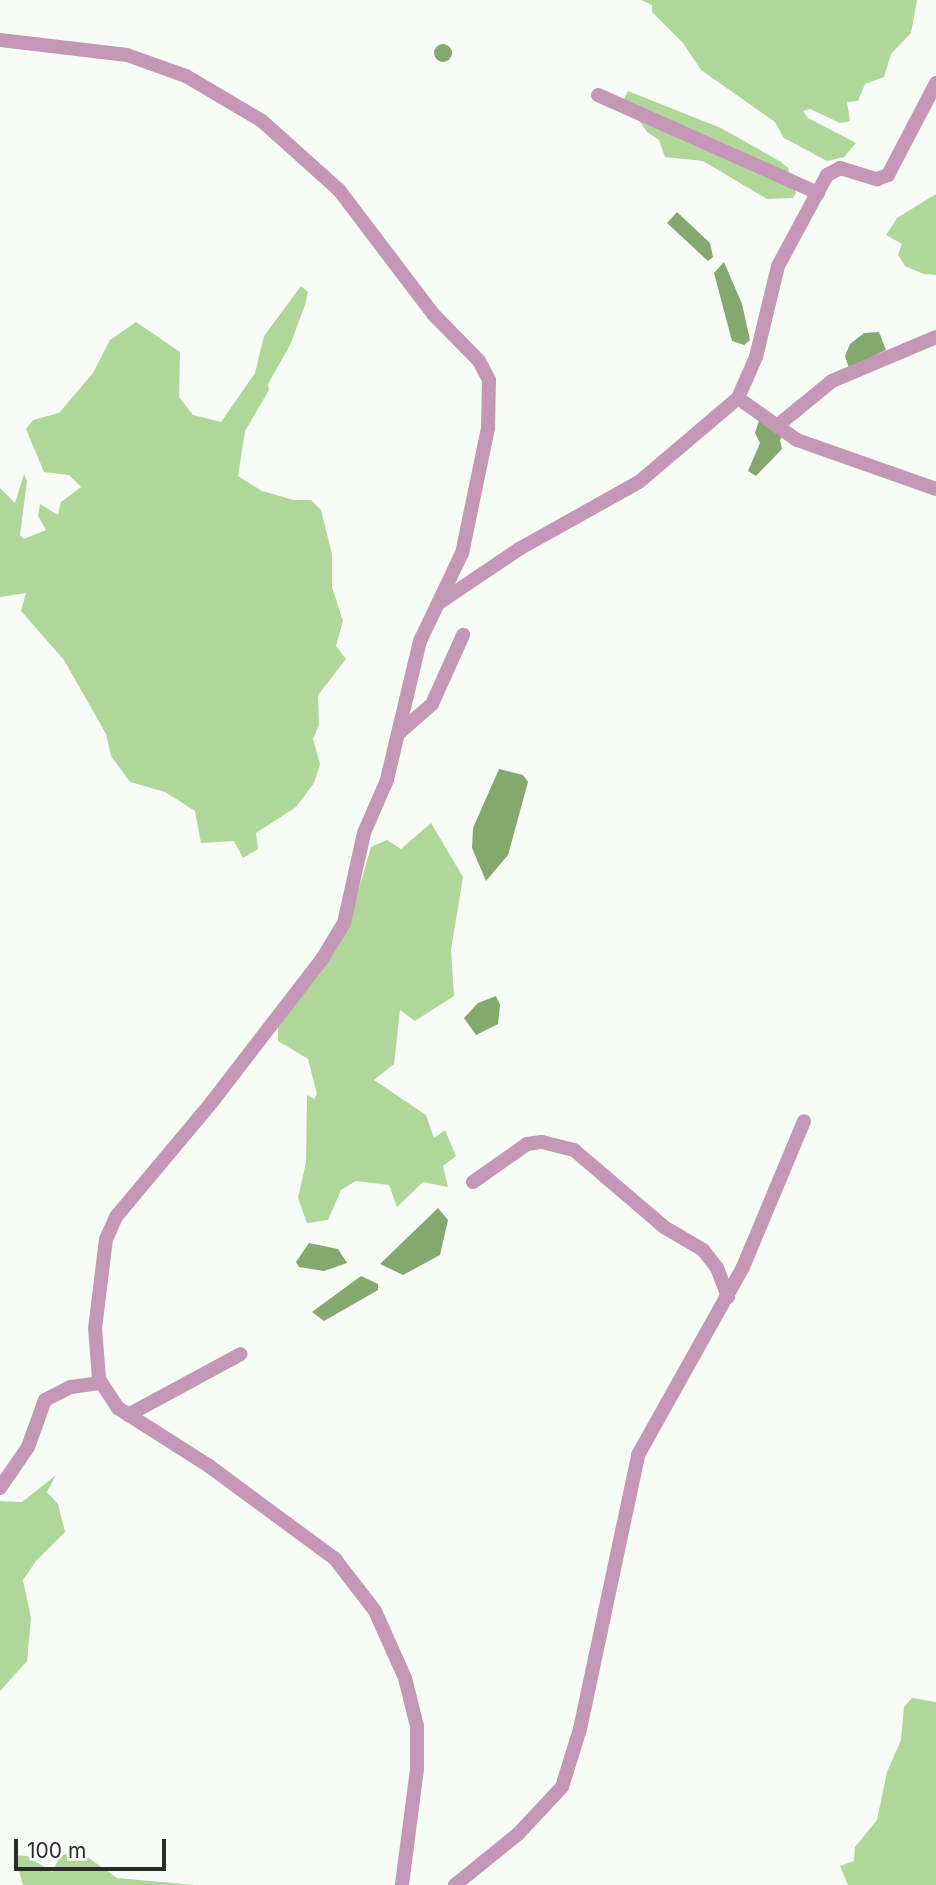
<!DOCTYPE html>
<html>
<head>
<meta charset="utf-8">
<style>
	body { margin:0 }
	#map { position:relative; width:936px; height:1885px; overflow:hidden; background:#f8fcf6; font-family:Inter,sans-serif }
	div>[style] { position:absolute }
	.forest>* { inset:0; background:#b1d69a }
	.water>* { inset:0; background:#85a86e }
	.round { border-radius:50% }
	.minor>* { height:14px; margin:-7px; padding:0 7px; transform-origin:7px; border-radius:7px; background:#c497b7 }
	span { translate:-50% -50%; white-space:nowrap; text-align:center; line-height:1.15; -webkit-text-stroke:7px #fff; paint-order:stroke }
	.scale { position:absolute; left:14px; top:1839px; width:152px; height:32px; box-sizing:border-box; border:4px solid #2b2c2a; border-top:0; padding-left:9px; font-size:21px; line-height:24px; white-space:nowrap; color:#2b2c2a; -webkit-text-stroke:5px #fff; paint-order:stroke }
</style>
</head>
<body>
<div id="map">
	<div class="forest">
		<i style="clip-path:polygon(641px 0,917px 0,911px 33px,891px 54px,884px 77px,865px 84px,858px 101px,847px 102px,850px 121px,840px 123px,810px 109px,803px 111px,808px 118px,856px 143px,844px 157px,827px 161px,784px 138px,775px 122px,701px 70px,683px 43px,652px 12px,652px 5px)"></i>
		<i style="clip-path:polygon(628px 91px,721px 128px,781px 162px,788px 168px,796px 193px,793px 198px,767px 199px,703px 161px,665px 157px,659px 140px,647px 132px,624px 99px)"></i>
		<i style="clip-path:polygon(936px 194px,936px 275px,924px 274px,905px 266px,898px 255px,902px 244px,886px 235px,897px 218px)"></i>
		<i style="clip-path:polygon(301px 286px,308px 292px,305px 305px,290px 345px,268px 384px,269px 390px,245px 431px,238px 476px,262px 491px,294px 500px,311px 500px,321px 510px,332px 554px,332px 587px,343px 621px,336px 646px,346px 659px,318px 695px,319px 725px,313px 739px,320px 764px,314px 783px,296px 807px,256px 833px,258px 849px,243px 858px,234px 841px,201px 843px,195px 811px,165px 792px,130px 782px,111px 756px,106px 734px,64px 660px,21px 611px,26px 593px,0 597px,0 488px,15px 503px,24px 474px,27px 481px,20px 535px,24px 539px,46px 530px,38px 516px,40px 504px,58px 515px,61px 502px,81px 487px,69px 475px,44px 472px,26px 429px,33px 420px,59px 413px,93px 373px,110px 340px,136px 322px,180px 352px,179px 397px,193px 415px,221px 422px,255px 373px,264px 336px)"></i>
		<i style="clip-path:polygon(431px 823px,463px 877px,451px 950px,454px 996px,415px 1021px,400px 1010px,394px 1064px,374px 1080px,426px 1115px,434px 1138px,445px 1130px,456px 1156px,443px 1166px,448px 1187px,423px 1182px,397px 1207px,389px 1185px,356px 1181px,341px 1190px,328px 1220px,307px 1223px,298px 1198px,306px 1162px,307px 1095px,314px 1099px,317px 1094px,308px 1059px,278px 1041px,278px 1026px,353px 909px,371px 847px,387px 840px,401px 849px)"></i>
		<i style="clip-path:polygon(56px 1475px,47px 1492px,58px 1504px,65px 1532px,36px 1561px,23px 1580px,31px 1618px,27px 1661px,0 1691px,0 1501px,22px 1502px)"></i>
		<i style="clip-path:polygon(912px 1698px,936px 1702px,936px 1885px,848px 1885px,840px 1866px,854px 1861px,855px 1847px,877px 1820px,887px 1772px,901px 1740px,904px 1707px)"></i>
		<i style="clip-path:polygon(76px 1849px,117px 1878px,195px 1885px,23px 1885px,14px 1855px,27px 1856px,52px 1872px,60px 1857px)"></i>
	</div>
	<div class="water">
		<i class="round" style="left:434px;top:44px;width:18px;height:18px"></i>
		<i style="clip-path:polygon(677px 212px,710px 243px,713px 257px,708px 261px,667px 223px)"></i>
		<i style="clip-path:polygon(724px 262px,742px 304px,750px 340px,744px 345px,732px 341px,714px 273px)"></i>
		<i style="clip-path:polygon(879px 332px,886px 350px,849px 368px,845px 356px,850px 344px,864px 333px)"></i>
		<i style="clip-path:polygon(761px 414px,785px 432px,780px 440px,782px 449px,756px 476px,748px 471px,760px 443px,755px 433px)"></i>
		<i style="clip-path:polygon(499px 769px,523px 775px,528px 782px,508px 855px,486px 881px,472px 848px,473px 828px)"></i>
		<i style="clip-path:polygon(496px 996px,500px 1005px,498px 1024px,476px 1035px,464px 1018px,478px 1003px)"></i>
		<i style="clip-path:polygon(438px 1208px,448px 1220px,440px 1255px,403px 1275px,380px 1264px)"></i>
		<i style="clip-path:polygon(309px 1243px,338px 1249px,347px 1263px,324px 1271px,299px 1267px,296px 1262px)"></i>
		<i style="clip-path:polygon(361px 1276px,378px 1284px,378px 1290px,324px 1321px,312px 1312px)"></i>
	</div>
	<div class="minor">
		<i style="left:0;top:40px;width:128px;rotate:6.7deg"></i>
		<i style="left:127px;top:55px;width:63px;rotate:19.6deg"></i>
		<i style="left:186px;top:76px;width:88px;rotate:30.6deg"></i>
		<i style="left:262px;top:121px;width:103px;rotate:41.9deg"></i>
		<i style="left:339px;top:190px;width:157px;rotate:52.8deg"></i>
		<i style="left:434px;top:315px;width:64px;rotate:45.6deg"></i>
		<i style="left:479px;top:361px;width:21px;rotate:62deg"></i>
		<i style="left:489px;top:380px;width:48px;rotate:91.2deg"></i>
		<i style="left:488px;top:428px;width:128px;rotate:101.7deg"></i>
		<i style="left:462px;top:553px;width:98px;rotate:115.5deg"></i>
		<i style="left:420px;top:641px;width:143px;rotate:103.4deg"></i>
		<i style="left:387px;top:780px;width:58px;rotate:113.5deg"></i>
		<i style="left:364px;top:833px;width:92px;rotate:102.5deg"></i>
		<i style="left:344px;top:923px;width:42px;rotate:121.4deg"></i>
		<i style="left:322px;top:959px;width:180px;rotate:127.6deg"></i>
		<i style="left:212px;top:1102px;width:150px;rotate:129.9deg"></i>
		<i style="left:116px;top:1217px;width:24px;rotate:114deg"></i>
		<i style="left:106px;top:1239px;width:90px;rotate:97deg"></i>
		<i style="left:95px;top:1328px;width:51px;rotate:85.5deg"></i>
		<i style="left:99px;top:1379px;width:35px;rotate:57deg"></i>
		<i style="left:118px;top:1408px;width:108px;rotate:32.5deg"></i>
		<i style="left:209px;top:1466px;width:157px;rotate:36.4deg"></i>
		<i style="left:335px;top:1559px;width:66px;rotate:52.4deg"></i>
		<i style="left:375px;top:1611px;width:73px;rotate:65.9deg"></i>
		<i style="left:405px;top:1678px;width:49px;rotate:76deg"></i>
		<i style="left:417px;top:1726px;width:43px;rotate:90deg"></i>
		<i style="left:417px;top:1769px;width:117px;rotate:97.4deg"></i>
		<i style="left:598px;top:95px;width:241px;rotate:24deg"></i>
		<i style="left:738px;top:398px;width:72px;rotate:35.4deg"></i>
		<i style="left:797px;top:440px;width:147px;rotate:19.4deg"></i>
		<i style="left:777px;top:426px;width:71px;rotate:-39.3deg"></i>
		<i style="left:832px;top:381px;width:113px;rotate:-22.9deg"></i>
		<i style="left:439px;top:603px;width:97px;rotate:-34deg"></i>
		<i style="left:519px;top:549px;width:137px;rotate:-29.2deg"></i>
		<i style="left:639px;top:482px;width:130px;rotate:-40.3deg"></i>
		<i style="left:738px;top:398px;width:45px;rotate:-66.3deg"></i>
		<i style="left:756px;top:357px;width:94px;rotate:-76.4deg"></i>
		<i style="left:778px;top:266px;width:103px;rotate:-61.7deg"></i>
		<i style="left:827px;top:175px;width:15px;rotate:-28deg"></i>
		<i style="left:840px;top:168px;width:39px;rotate:17deg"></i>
		<i style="left:877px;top:179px;width:12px;rotate:-20deg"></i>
		<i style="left:888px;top:175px;width:104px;rotate:-62.4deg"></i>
		<i style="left:399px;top:733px;width:44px;rotate:-41.3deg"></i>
		<i style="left:432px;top:704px;width:76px;rotate:-65.8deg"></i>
		<i style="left:473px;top:1182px;width:66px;rotate:-35.1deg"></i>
		<i style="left:527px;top:1144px;width:15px;rotate:-8deg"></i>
		<i style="left:542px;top:1142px;width:33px;rotate:14deg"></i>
		<i style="left:574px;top:1150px;width:118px;rotate:40.5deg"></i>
		<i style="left:664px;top:1227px;width:45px;rotate:30.5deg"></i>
		<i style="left:703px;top:1250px;width:23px;rotate:52deg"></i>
		<i style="left:717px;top:1268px;width:31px;rotate:69deg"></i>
		<i style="left:128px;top:1415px;width:128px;rotate:-28.4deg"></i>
		<i style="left:0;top:1488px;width:50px;rotate:-55.7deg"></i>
		<i style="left:28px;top:1447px;width:50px;rotate:-70.1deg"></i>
		<i style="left:45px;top:1400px;width:29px;rotate:-27deg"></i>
		<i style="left:71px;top:1387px;width:30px;rotate:-8deg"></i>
		<i style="left:455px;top:1885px;width:81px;rotate:-39deg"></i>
		<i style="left:518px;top:1834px;width:64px;rotate:-46.9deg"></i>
		<i style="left:562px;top:1787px;width:61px;rotate:-72.8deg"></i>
		<i style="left:580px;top:1729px;width:280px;rotate:-78deg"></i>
		<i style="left:638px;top:1455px;width:215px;rotate:-60.8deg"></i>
		<i style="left:743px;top:1267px;width:158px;rotate:-67.3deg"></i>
	</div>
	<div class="scale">100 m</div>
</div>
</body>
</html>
